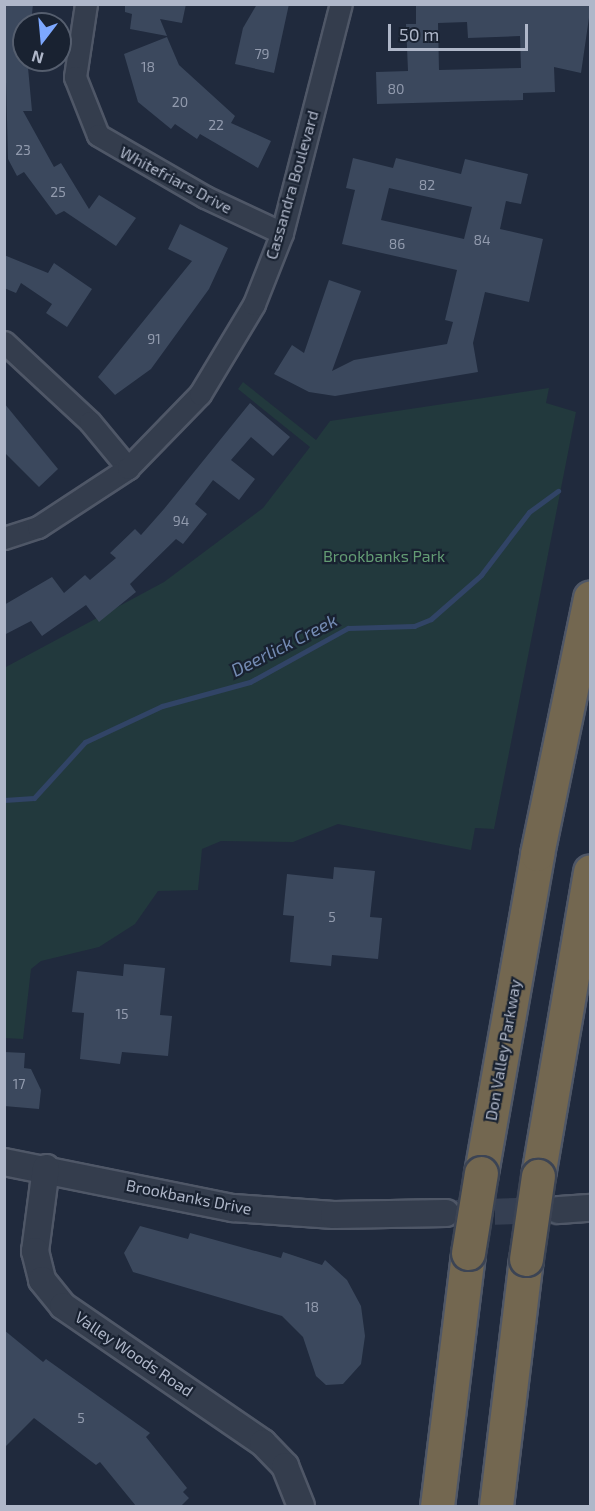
<!DOCTYPE html>
<html>
<head>
<meta charset="utf-8">
<style>
	body { margin:0 }
	#map { position:relative; width:595px; height:1511px; overflow:hidden; background:#202a3d; font-family:"Exo 2",sans-serif }
	div>[style] { position:absolute }
	.green>* { inset:0; background:#22393d }
	.stream>* { height:5px; margin:-2.5px; padding:0 2.5px; transform-origin:2.5px; border-radius:2.5px; background:#314466 }
	.building>* { inset:0; background:#3b485d }
	.tertiary-tunnel>* { height:26px; margin-top:-13px; transform-origin:0; background:repeating-linear-gradient(90deg,#353f52 0 26px,transparent 0 39px) }
	.roads { filter:drop-shadow(2px 0 #4f5767) drop-shadow(-2px 0 #4f5767) drop-shadow(0 2px #4f5767) drop-shadow(0 -2px #4f5767) }
	.minor>* { height:21px; margin:-10.5px; padding:0 10.5px; transform-origin:10.5px; border-radius:10.5px; background:#343d4d }
	.tertiary>* { height:26px; margin:-13px; padding:0 13px; transform-origin:13px; border-radius:13px; background:#343d4d }
	.motorway>* { height:33px; margin:-16.5px; padding:0 16.5px; transform-origin:16.5px; border-radius:16.5px; background:#736750 }
	.bridges { filter:drop-shadow(2px 0 #3c4454) drop-shadow(-2px 0 #3c4454) drop-shadow(0 2px #3c4454) drop-shadow(0 -2px #3c4454) }
	.motorway-bridge>* { height:33px; margin:-16.5px; padding:0 16.5px; transform-origin:16.5px; border-radius:16.5px; background:#736750 }
	span { translate:-50% -50%; white-space:nowrap; text-align:center; line-height:1.15; -webkit-text-stroke:4.5px #192231; paint-order:stroke }
	.number-label { font-size:14px; color:#929bae }
	.number-label span { -webkit-text-stroke-width:0 }
	.street-label { font-size:16px; color:#afb7c9 }
	.park-label { font-size:16px; color:#639c74 }
	.water-label { font-size:18px; color:#748bb3; font-style:italic }
	.frame { position:absolute; inset:0; border:6px solid #afb7c9; pointer-events:none }
	.north { position:absolute; left:12px; top:12px; width:60px; height:60px; box-sizing:border-box; background:#192231; border:2px solid #555e6e; border-radius:50%; rotate:196deg; font-size:16px; font-weight:700; line-height:24px; text-align:center; color:#afb7c9 }
	.north::after { content:''; display:block; margin:auto; width:21px; height:27px; background:#7da8ff; clip-path:polygon(50% 0,100% 100%,50% 72%,0 100%) }
	.scale { position:absolute; left:388px; top:24px; width:140px; height:27px; box-sizing:border-box; border:3px solid #afb7c9; border-top:0; padding-left:8px; font-size:18px; line-height:21px; white-space:nowrap; color:#afb7c9; -webkit-text-stroke:4px #192231; paint-order:stroke }
</style>
</head>
<body>
<div id="map">
	<div class="green">
		<i style="clip-path:polygon(243px 382px,316px 440px,330px 421px,549px 388px,546px 403px,576px 412px,494px 829px,475px 828px,471px 850px,338px 824px,293px 842px,221px 841px,202px 849px,198px 890px,158px 891px,135px 924px,99px 947px,41px 961px,31px 969px,23px 1039px,4px 1038px,4px 668px,164px 582px,263px 508px,310px 447px,238px 389px)"></i>
	</div>
	<div class="stream">
		<i style="left:4px;top:800px;width:30px;rotate:-4deg"></i>
		<i style="left:34px;top:798px;width:76px;rotate:-47.7deg"></i>
		<i style="left:85px;top:742px;width:85px;rotate:-25.1deg"></i>
		<i style="left:162px;top:706px;width:91px;rotate:-15.3deg"></i>
		<i style="left:250px;top:682px;width:112px;rotate:-28.9deg"></i>
		<i style="left:348px;top:628px;width:66px;rotate:-1.7deg"></i>
		<i style="left:414px;top:626px;width:18px;rotate:-22deg"></i>
		<i style="left:431px;top:619px;width:67px;rotate:-41.3deg"></i>
		<i style="left:481px;top:575px;width:79px;rotate:-52.7deg"></i>
		<i style="left:529px;top:512px;width:36px;rotate:-36deg"></i>
	</div>
	<div class="building">
		<i style="clip-path:polygon(4px 4px,33px 4px,31px 24px,24px 24px,32px 111px,23px 111px,54px 167px,61px 163px,89px 209px,99px 195px,136px 218px,116px 246px,64px 211px,56px 215px,24px 172px,17px 176px,8px 159px)"></i>
		<i style="clip-path:polygon(125px 4px,186px 4px,182px 23px,160px 19px,167px 36px,130px 29px,132px 14px,125px 12px)"></i>
		<i style="clip-path:polygon(257px 4px,289px 4px,274px 73px,235px 64px,243px 28px)"></i>
		<i style="clip-path:polygon(evenodd,416px 4px,591px 4px,581px 73px,554px 67px,555px 92px,523px 93px,523px 100px,377px 104px,376px 72px,408px 71px,406px 24px,416px 24px,416px 4px,467px 22px,468px 38px,520px 36px,521px 68px,439px 70px,438px 23px,467px 22px)"></i>
		<i style="clip-path:polygon(167px 37px,179px 65px,235px 116px,231px 123px,271px 141px,258px 168px,200px 134px,197px 139px,175px 124px,171px 129px,138px 102px,124px 54px)"></i>
		<i style="clip-path:polygon(evenodd,353px 158px,393px 168px,396px 158px,461px 174px,465px 159px,528px 174px,521px 204px,506px 201px,500px 229px,543px 239px,529px 302px,485px 292px,473px 343px,478px 372px,335px 396px,309px 392px,274px 374px,292px 345px,304px 353px,329px 280px,361px 291px,332px 371px,354px 360px,447px 344px,453px 322px,445px 320px,457px 270px,342px 244px,355px 190px,346px 188px,353px 158px,389px 188px,472px 207px,464px 239px,381px 220px,389px 188px)"></i>
		<i style="clip-path:polygon(180px 224px,228px 248px,209px 289px,151px 369px,115px 395px,98px 377px,192px 261px,168px 249px)"></i>
		<i style="clip-path:polygon(4px 255px,48px 273px,54px 263px,92px 289px,67px 327px,46px 313px,52px 304px,21px 283px,16px 293px,4px 288px)"></i>
		<i style="clip-path:polygon(4px 403px,58px 469px,39px 487px,4px 452px)"></i>
		<i style="clip-path:polygon(250px 403px,290px 437px,273px 456px,251px 437px,231px 460px,255px 479px,239px 500px,213px 480px,195px 504px,207px 514px,183px 544px,176px 539px,130px 584px,136px 592px,99px 622px,86px 605px,42px 636px,31px 621px,4px 635px,4px 605px,52px 577px,64px 593px,85px 575px,90px 580px,116px 558px,110px 553px,135px 529px,141px 535px,164px 509px)"></i>
		<i style="clip-path:polygon(334px 867px,375px 871px,370px 917px,382px 918px,378px 959px,332px 955px,331px 966px,290px 962px,294px 916px,283px 915px,287px 874px,333px 879px)"></i>
		<i style="clip-path:polygon(124px 964px,165px 968px,160px 1015px,172px 1016px,168px 1056px,122px 1052px,120px 1064px,80px 1059px,84px 1013px,72px 1012px,77px 971px,123px 976px)"></i>
		<i style="clip-path:polygon(4px 1052px,25px 1053px,24px 1068px,31px 1069px,41px 1090px,39px 1109px,4px 1106px)"></i>
		<i style="clip-path:polygon(140px 1226px,188px 1239px,190px 1233px,281px 1258px,283px 1252px,322px 1265px,325px 1260px,347px 1280px,361px 1306px,365px 1336px,361px 1364px,343px 1384px,326px 1385px,316px 1376px,303px 1337px,282px 1316px,133px 1272px,124px 1253px)"></i>
		<i style="clip-path:polygon(4px 1330px,43px 1362px,46px 1359px,150px 1433px,146px 1437px,187px 1488px,183px 1492px,189px 1498px,181px 1506px,136px 1506px,100px 1462px,96px 1465px,34px 1418px,4px 1448px)"></i>
	</div>
	<div class="tertiary-tunnel">
		<i style="left:456px;top:1213px;width:96px;rotate:-1.8deg"></i>
	</div>
	<div class="roads">
		<div class="minor">
			<i style="left:86px;top:4px;width:74px;rotate:98.6deg"></i>
			<i style="left:75px;top:77px;width:62px;rotate:68.4deg"></i>
			<i style="left:98px;top:135px;width:124px;rotate:30.1deg"></i>
			<i style="left:205px;top:197px;width:85px;rotate:25.1deg"></i>
			<i style="left:4px;top:342px;width:117px;rotate:42.9deg"></i>
			<i style="left:90px;top:422px;width:60px;rotate:50.4deg"></i>
			<i style="left:4px;top:538px;width:36px;rotate:-18deg"></i>
			<i style="left:38px;top:527px;width:108px;rotate:-33.2deg"></i>
			<i style="left:128px;top:468px;width:103px;rotate:-45.8deg"></i>
			<i style="left:200px;top:394px;width:105px;rotate:-59deg"></i>
			<i style="left:254px;top:304px;width:76px;rotate:-68.5deg"></i>
			<i style="left:282px;top:233px;width:236px;rotate:-75.6deg"></i>
		</div>
		<div class="tertiary">
			<i style="left:4px;top:1162px;width:234px;rotate:11.4deg"></i>
			<i style="left:233px;top:1208px;width:101px;rotate:4deg"></i>
			<i style="left:334px;top:1215px;width:112px;rotate:-1deg"></i>
			<i style="left:46px;top:1168px;width:84px;rotate:97.5deg"></i>
			<i style="left:35px;top:1251px;width:30px;rotate:76deg"></i>
			<i style="left:42px;top:1280px;width:33px;rotate:51deg"></i>
			<i style="left:63px;top:1306px;width:242px;rotate:34.4deg"></i>
			<i style="left:263px;top:1443px;width:32px;rotate:46deg"></i>
			<i style="left:285px;top:1466px;width:43px;rotate:68.2deg"></i>
			<i style="left:558px;top:1210px;width:32px;rotate:-4deg"></i>
		</div>
		<div class="motorway">
			<i style="left:481px;top:1173px;width:324px;rotate:-80deg"></i>
			<i style="left:537px;top:854px;width:262px;rotate:-78.3deg"></i>
			<i style="left:538px;top:1176px;width:309px;rotate:-80.3deg"></i>
			<i style="left:437px;top:1506px;width:255px;rotate:-83deg"></i>
			<i style="left:496px;top:1506px;width:249px;rotate:-83.1deg"></i>
		</div>
	</div>
	<div class="bridges">
		<div class="motorway-bridge">
			<i style="left:468px;top:1253px;width:81px;rotate:-80.8deg"></i>
			<i style="left:526px;top:1259px;width:84px;rotate:-81.8deg"></i>
		</div>
	</div>
	<div class="number-label">
		<span style="left:262px;top:54px">79</span>
		<span style="left:148px;top:67px">18</span>
		<span style="left:396px;top:89px">80</span>
		<span style="left:180px;top:102px">20</span>
		<span style="left:216px;top:125px">22</span>
		<span style="left:23px;top:150px">23</span>
		<span style="left:427px;top:185px">82</span>
		<span style="left:58px;top:192px">25</span>
		<span style="left:482px;top:240px">84</span>
		<span style="left:397px;top:244px">86</span>
		<span style="left:154px;top:339px">91</span>
		<span style="left:181px;top:521px">94</span>
		<span style="left:332px;top:917px">5</span>
		<span style="left:122px;top:1014px">15</span>
		<span style="left:19px;top:1084px">17</span>
		<span style="left:312px;top:1307px">18</span>
		<span style="left:81px;top:1418px">5</span>
	</div>
	<div class="street-label">
		<span style="left:176px;top:180px;rotate:28deg">Whitefriars Drive</span>
		<span style="left:292px;top:185px;rotate:-74deg">Cassandra Boulevard</span>
		<span style="left:503px;top:1050px;rotate:-80deg">Don Valley Parkway</span>
		<span style="left:189px;top:1197px;rotate:11deg">Brookbanks Drive</span>
		<span style="left:134px;top:1354px;rotate:34deg">Valley Woods Road</span>
	</div>
	<div class="park-label">
		<span style="left:384px;top:556px">Brookbanks Park</span>
	</div>
	<div class="water-label">
		<span style="left:284px;top:645px;rotate:-27deg">Deerlick Creek</span>
	</div>
	<div class="frame"></div>
	<div class="north">N</div>
	<div class="scale">50 m</div>
</div>
</body>
</html>
